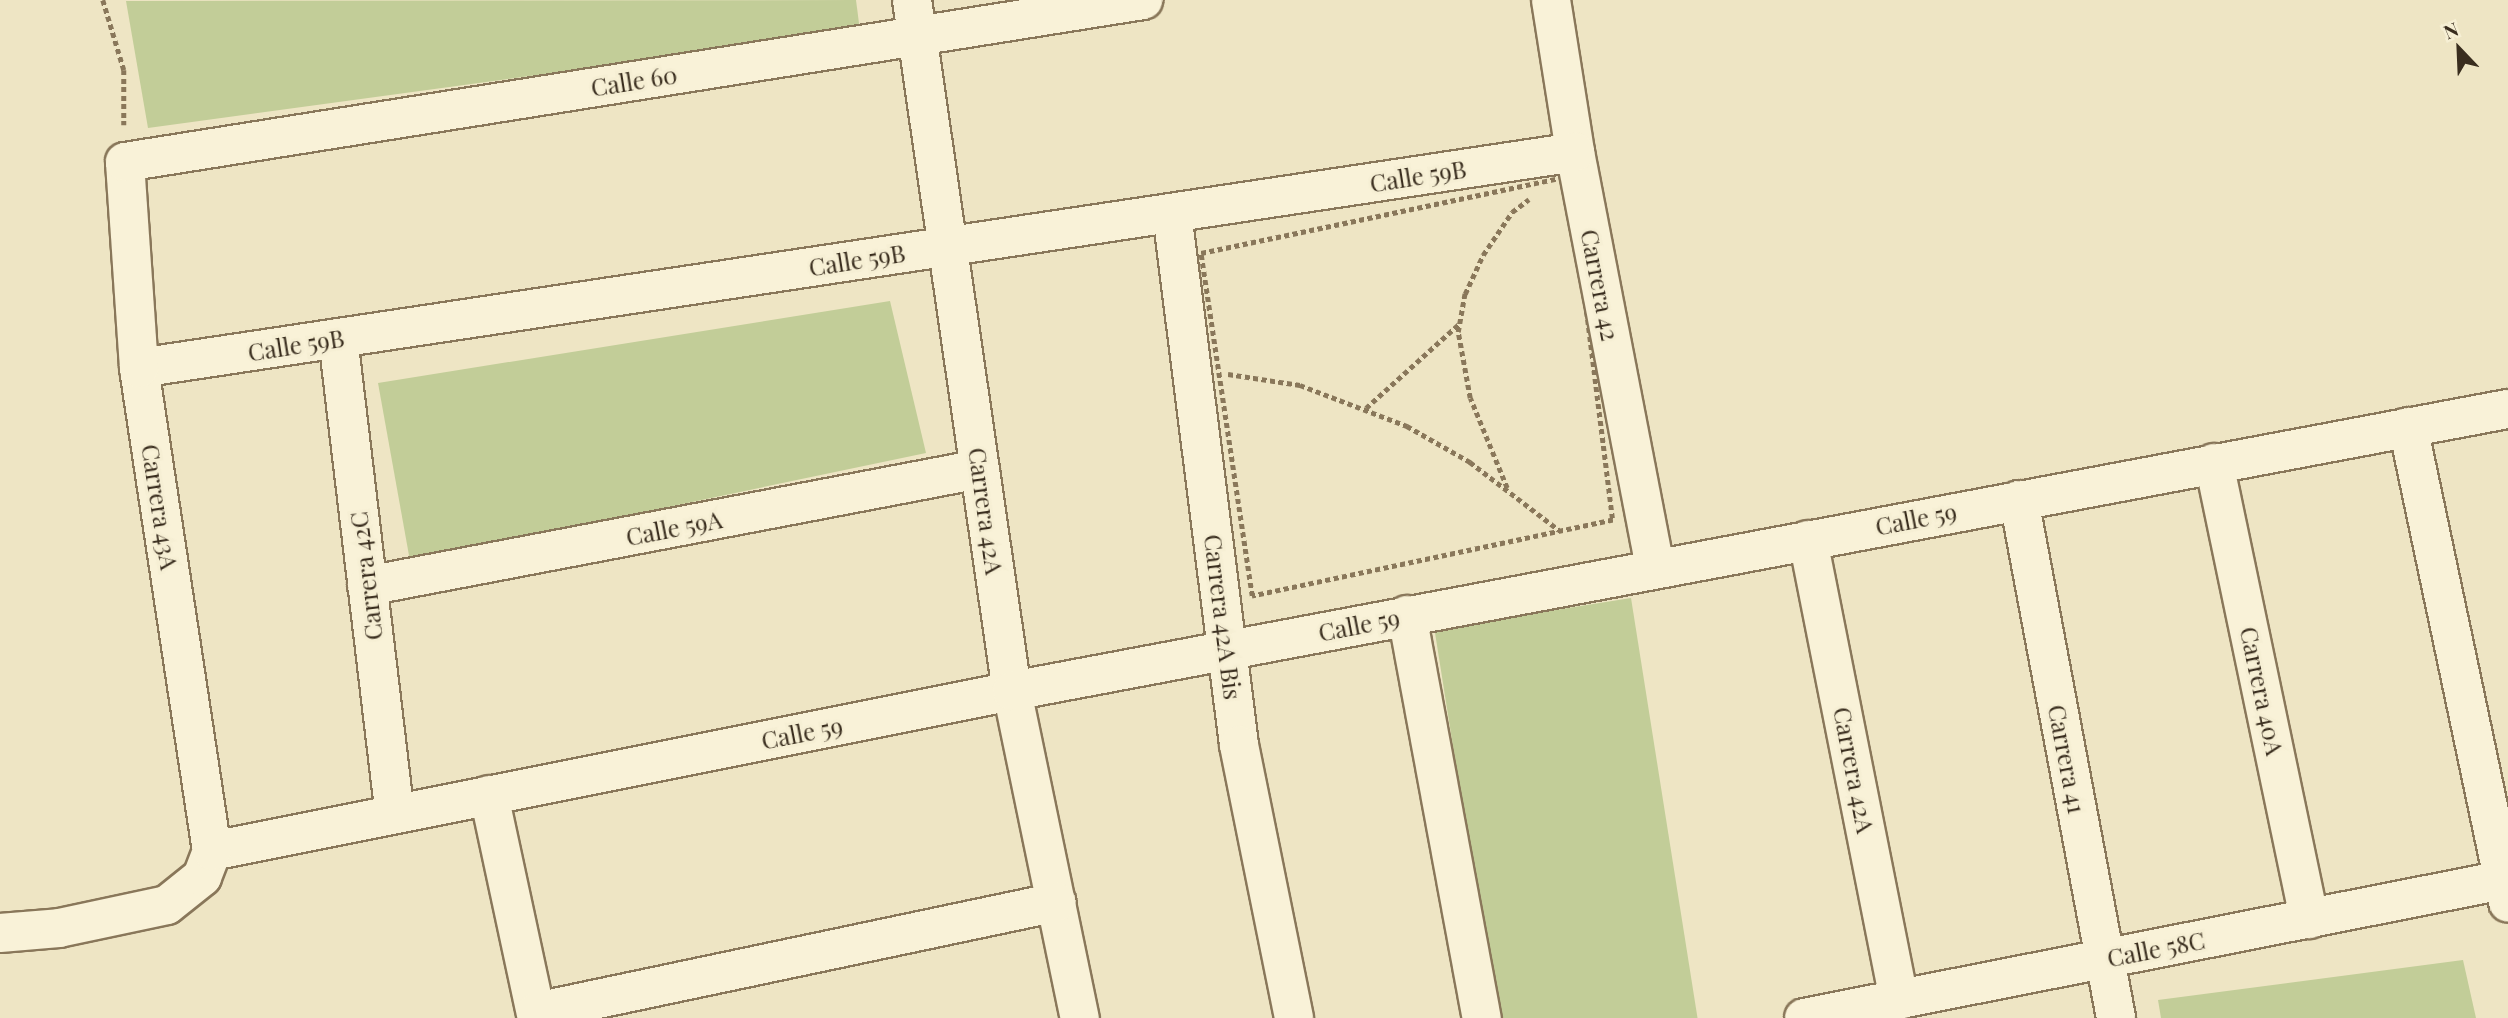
<!DOCTYPE html>
<html>
<head>
<meta charset="utf-8">
<style>
	body { margin:0 }
	#map { position:relative; width:2508px; height:1018px; overflow:hidden; background:#eee5c4; font-family:"Playfair Display",serif }
	div>[style] { position:absolute }
	.green>* { inset:0; background:#c2cd98; transform-origin:0 0 }
	.path>* { height:4.5px; margin-top:-2.25px; transform-origin:0; background:repeating-linear-gradient(90deg,#89775a 0 5px,transparent 0 8.5px) }
	.roads { filter:drop-shadow(2px 0 #89775a) drop-shadow(-2px 0 #89775a) drop-shadow(0 2px #89775a) drop-shadow(0 -2px #89775a) }
	.minor>* { height:38px; margin:-19px; padding:0 19px; transform-origin:19px; border-radius:19px; background:#f9f2d8 }
	span { translate:-50% -50%; white-space:nowrap; text-align:center; line-height:1.15; -webkit-text-stroke:6px #f6efd4; paint-order:stroke }
	.street-label { font-size:24px; color:#392d1e }
	.north { position:absolute; left:2424px; top:14px; width:70px; height:70px; -webkit-text-stroke:5px #f6efd4; paint-order:stroke; rotate:337deg; font-size:19px; font-weight:700; line-height:28px; text-align:center; color:#392d1e }
	.north::after { content:''; display:block; margin:auto; width:24px; height:32px; background:#392d1e; clip-path:polygon(50% 0,100% 100%,50% 72%,0 100%) }
</style>
</head>
<body>
<div id="map">
	<div class="green">
		<i style="clip-path:polygon(856px 0,860px 31px,148px 128px,126px 1px)"></i>
		<i style="clip-path:polygon(890px 301px,926px 453px,410px 561px,378px 383px)"></i>
		<i style="left:1631px;top:598px;width:426px;height:199px;rotate:81deg"></i>
		<i style="clip-path:polygon(2463px 960px,2476px 1018px,2161px 1018px,2158px 1000px)"></i>
	</div>
	<div class="path">
		<i style="left:103px;top:0;width:73px;rotate:73.3deg"></i>
		<i style="left:124px;top:70px;width:55px;rotate:90deg"></i>
		<i style="left:1570px;top:176px;width:347px;rotate:82.9deg"></i>
		<i style="left:1613px;top:520px;width:369px;rotate:168.1deg"></i>
		<i style="left:1252px;top:596px;width:347px;rotate:-98.5deg"></i>
		<i style="left:1201px;top:253px;width:377px;rotate:-11.8deg"></i>
		<i style="left:1228px;top:374px;width:73px;rotate:8.7deg"></i>
		<i style="left:1300px;top:385px;width:115px;rotate:21deg"></i>
		<i style="left:1407px;top:426px;width:73px;rotate:29.7deg"></i>
		<i style="left:1470px;top:462px;width:112px;rotate:37.4deg"></i>
		<i style="left:1366px;top:408px;width:125px;rotate:-42.1deg"></i>
		<i style="left:1507px;top:488px;width:97px;rotate:-112.3deg"></i>
		<i style="left:1470px;top:398px;width:67px;rotate:-100.3deg"></i>
		<i style="left:1458px;top:332px;width:39px;rotate:-80deg"></i>
		<i style="left:1465px;top:294px;width:43px;rotate:-65.2deg"></i>
		<i style="left:1483px;top:255px;width:52px;rotate:-56deg"></i>
		<i style="left:1512px;top:212px;width:21px;rotate:-37deg"></i>
	</div>
	<div class="roads">
		<div class="minor">
			<i style="left:912px;top:0;width:698px;rotate:81.77deg"></i>
			<i style="left:1012px;top:691px;width:334px;rotate:78.3deg"></i>
			<i style="left:1551px;top:0;width:154px;rotate:81deg"></i>
			<i style="left:1575px;top:152px;width:424px;rotate:79.1deg"></i>
			<i style="left:1172px;top:213px;width:536px;rotate:82.82deg"></i>
			<i style="left:1239px;top:745px;width:278px;rotate:78.6deg"></i>
			<i style="left:338px;top:338px;width:479px;rotate:83.2deg"></i>
			<i style="left:139px;top:368px;width:1452px;rotate:-8.55deg"></i>
			<i style="left:2408px;top:427px;width:486px;rotate:78.1deg"></i>
			<i style="left:2214px;top:463px;width:466px;rotate:78.2deg"></i>
			<i style="left:2019px;top:500px;width:527px;rotate:79.39deg"></i>
			<i style="left:1808px;top:540px;width:469px;rotate:78.8deg"></i>
			<i style="left:367px;top:586px;width:624px;rotate:-10.81deg"></i>
			<i style="left:1407px;top:615px;width:410px;rotate:79.5deg"></i>
			<i style="left:489px;top:795px;width:228px;rotate:77.9deg"></i>
			<i style="left:212px;top:851px;width:816px;rotate:-11.31deg"></i>
			<i style="left:1012px;top:691px;width:1522px;rotate:-10.68deg"></i>
			<i style="left:0;top:933px;width:59px;rotate:-4.8deg"></i>
			<i style="left:59px;top:928px;width:110px;rotate:-12deg"></i>
			<i style="left:167px;top:905px;width:45px;rotate:-38.7deg"></i>
			<i style="left:202px;top:877px;width:28px;rotate:-69deg"></i>
			<i style="left:212px;top:851px;width:488px;rotate:-98.6deg"></i>
			<i style="left:139px;top:368px;width:206px;rotate:-93.9deg"></i>
			<i style="left:125px;top:162px;width:1031px;rotate:-9.04deg"></i>
			<i style="left:536px;top:1012px;width:532px;rotate:-11.92deg"></i>
			<i style="left:1804px;top:1018px;width:718px;rotate:-11.17deg"></i>
		</div>
	</div>
	<div class="street-label">
		<span style="left:634px;top:81px;rotate:-9deg">Calle 60</span>
		<span style="left:1418px;top:176px;rotate:-9deg">Calle 59B</span>
		<span style="left:857px;top:260px;rotate:-9deg">Calle 59B</span>
		<span style="left:1600px;top:285px;rotate:79deg">Carrera 42</span>
		<span style="left:296px;top:345px;rotate:-9deg">Calle 59B</span>
		<span style="left:160px;top:507px;rotate:81deg">Carrera 43A</span>
		<span style="left:986px;top:511px;rotate:82deg">Carrera 42A</span>
		<span style="left:1916px;top:519px;rotate:-11deg">Calle 59</span>
		<span style="left:674px;top:528px;rotate:-11deg">Calle 59A</span>
		<span style="left:366px;top:576px;rotate:-97deg">Carrera 42C</span>
		<span style="left:1223px;top:617px;rotate:83deg">Carrera 42A Bis</span>
		<span style="left:1359px;top:625px;rotate:-11deg">Calle 59</span>
		<span style="left:2262px;top:691px;rotate:78deg">Carrera 40A</span>
		<span style="left:802px;top:733px;rotate:-11deg">Calle 59</span>
		<span style="left:2067px;top:759px;rotate:79deg">Carrera 41</span>
		<span style="left:1854px;top:770px;rotate:79deg">Carrera 42A</span>
		<span style="left:2156px;top:949px;rotate:-11deg">Calle 58C</span>
	</div>
	<div class="north">N</div>
</div>
</body>
</html>
